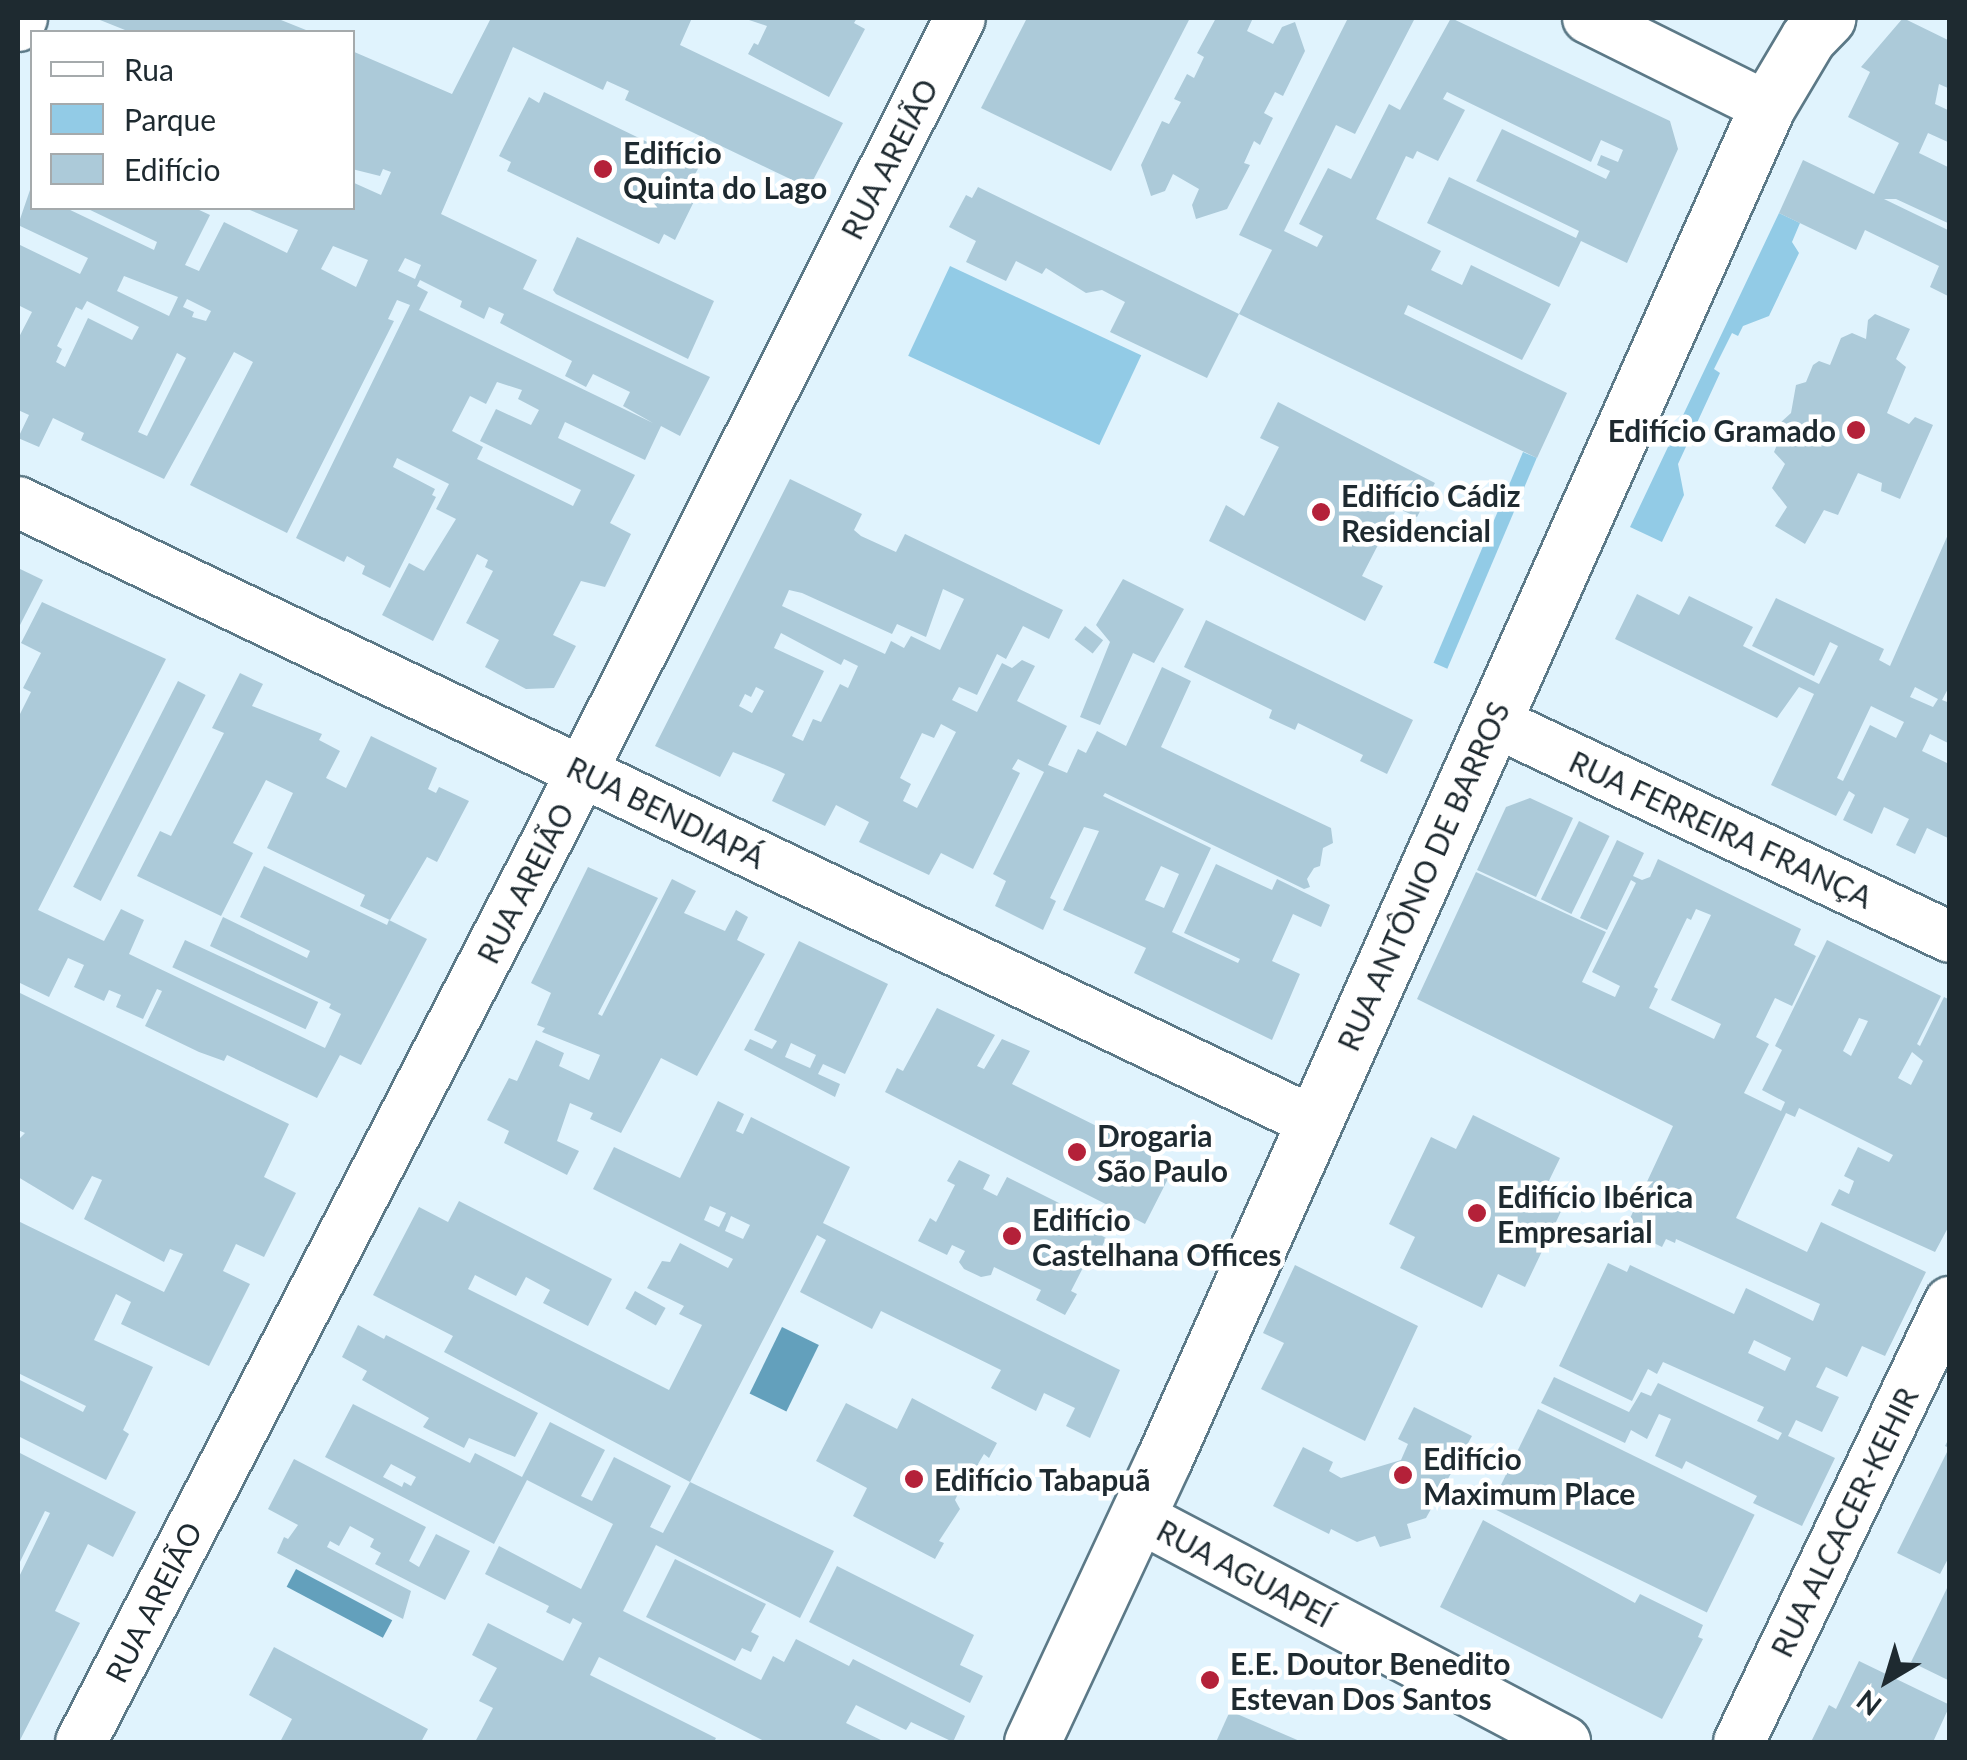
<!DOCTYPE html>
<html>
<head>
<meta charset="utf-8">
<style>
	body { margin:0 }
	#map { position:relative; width:1967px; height:1760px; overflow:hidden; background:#e0f3fd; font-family:Lato,sans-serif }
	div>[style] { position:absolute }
	.green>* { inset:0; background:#92cbe6; transform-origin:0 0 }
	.water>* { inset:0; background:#63a0bc; transform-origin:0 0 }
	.building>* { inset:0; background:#accad9; transform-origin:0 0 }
	.roads { filter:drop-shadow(2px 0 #5c7987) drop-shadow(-2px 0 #5c7987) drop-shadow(0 2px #5c7987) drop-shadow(0 -2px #5c7987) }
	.minor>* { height:50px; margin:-25px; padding:0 25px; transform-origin:25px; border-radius:25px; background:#fff }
	.secondary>* { height:55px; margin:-27.5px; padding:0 27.5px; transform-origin:27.5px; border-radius:27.5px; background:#fff }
	.dots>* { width:28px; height:28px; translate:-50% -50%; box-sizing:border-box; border:5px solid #fff; border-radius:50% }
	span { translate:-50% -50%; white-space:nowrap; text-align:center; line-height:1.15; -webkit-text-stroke:9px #fff; paint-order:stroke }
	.poi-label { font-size:30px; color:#1e2a30; font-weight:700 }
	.left { translate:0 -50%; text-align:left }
	.right { translate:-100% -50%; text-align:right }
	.street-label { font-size:30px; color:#1e2a30 }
	.frame { position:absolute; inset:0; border:20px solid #1e2a30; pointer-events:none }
	.legend { position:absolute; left:30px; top:30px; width:325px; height:180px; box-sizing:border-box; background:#fff; border:2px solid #a5aaac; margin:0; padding:12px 18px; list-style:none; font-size:30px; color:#1e2a30 }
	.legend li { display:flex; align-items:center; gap:20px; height:50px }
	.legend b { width:50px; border:2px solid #a5aaac }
	.north { position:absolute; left:1837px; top:1630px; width:100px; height:100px; -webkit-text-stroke:8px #fff; paint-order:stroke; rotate:218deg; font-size:28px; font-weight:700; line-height:40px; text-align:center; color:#1e2a30 }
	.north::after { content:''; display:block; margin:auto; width:35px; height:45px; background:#1e2a30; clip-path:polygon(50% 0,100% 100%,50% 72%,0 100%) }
</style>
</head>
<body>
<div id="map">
	<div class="green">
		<i style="clip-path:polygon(1779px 213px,1800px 223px,1792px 242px,1799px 253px,1769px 316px,1743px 326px,1738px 336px,1732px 333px,1714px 369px,1720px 373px,1678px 464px,1684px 495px,1662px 542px,1630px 527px)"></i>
		<i style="left:950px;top:266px;width:211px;height:99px;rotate:25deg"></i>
		<i style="left:1523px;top:452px;width:15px;height:229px;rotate:23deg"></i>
	</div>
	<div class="water">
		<i style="left:782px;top:1327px;width:41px;height:74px;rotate:26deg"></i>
		<i style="left:296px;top:1569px;width:109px;height:20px;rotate:28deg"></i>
	</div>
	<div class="building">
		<i style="clip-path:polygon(95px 18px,276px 18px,311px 32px,130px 32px)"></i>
		<i style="clip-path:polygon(evenodd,491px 18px,692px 18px,680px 45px,843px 123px,809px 188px,625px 100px,629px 91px,607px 81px,603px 90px,513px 47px,441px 214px,537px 260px,523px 289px,710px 377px,680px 436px,661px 426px,645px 460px,565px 422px,558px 438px,635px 475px,610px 523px,631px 534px,605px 587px,581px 581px,553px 635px,576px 646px,554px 688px,526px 689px,485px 667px,499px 640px,466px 623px,493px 571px,485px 567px,488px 560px,477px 554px,433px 641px,382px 615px,409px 563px,424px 571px,456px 519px,436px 509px,449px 484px,397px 458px,393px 467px,435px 489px,432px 495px,436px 497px,390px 588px,362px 574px,365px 566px,347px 556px,344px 562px,296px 538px,410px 305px,397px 300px,388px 319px,394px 321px,287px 533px,190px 485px,253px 362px,234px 352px,164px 479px,81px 440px,84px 433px,53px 418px,39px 447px,18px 438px,29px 415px,18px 410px,18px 339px,32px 312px,18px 305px,18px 244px,80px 274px,88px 258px,18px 225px,30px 190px,32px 208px,66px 208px,154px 250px,157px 242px,86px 208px,195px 208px,210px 215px,185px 265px,199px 271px,224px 222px,287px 253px,298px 230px,245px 208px,352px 208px,352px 182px,381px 195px,391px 172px,383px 169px,380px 176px,352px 169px,352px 51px,452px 94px,491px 18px,333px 246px,368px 260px,356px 287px,321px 269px,333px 246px,491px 18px,405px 258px,421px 265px,415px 279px,398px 271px,405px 258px,491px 18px,124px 276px,178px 297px,169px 316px,117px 291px,124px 276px,491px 18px,420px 280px,462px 301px,460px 307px,484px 319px,489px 307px,504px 314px,500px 323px,572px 361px,565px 376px,586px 387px,593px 374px,630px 392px,623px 406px,653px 423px,419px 310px,428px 292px,417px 286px,420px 280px,491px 18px,187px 299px,211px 311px,206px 321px,192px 317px,194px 312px,183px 307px,187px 299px,491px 18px,87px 301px,139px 327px,132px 340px,88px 318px,65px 367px,56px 362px,62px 349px,57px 346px,76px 307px,82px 310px,87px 301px,491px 18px,177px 353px,186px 358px,147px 436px,138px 432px,177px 353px,491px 18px,497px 382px,522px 390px,518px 399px,539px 410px,531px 425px,496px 409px,480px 441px,581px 490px,573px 506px,477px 459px,483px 447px,452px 431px,470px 396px,486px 404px,497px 382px)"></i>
		<i style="clip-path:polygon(743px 18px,857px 18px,854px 23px,865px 29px,829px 97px,748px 54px,754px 43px,758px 45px,767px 26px)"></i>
		<i style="clip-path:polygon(1027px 18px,1190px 18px,1111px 171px,981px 108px)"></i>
		<i style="clip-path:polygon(1216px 18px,1253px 18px,1247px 31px,1273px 44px,1282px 27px,1295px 22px,1305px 51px,1283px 96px,1275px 92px,1264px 113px,1273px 118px,1260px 145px,1254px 141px,1244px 163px,1250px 165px,1227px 209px,1196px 219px,1192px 205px,1199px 189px,1173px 174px,1165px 191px,1151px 196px,1141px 165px,1162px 121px,1169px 124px,1181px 102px,1174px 99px,1187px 74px,1194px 78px,1204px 57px,1197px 53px)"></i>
		<i style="clip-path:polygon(1348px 18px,1415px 18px,1355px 134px,1336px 125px,1284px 231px,1317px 247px,1323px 236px,1299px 224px,1328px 168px,1351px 179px,1389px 104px,1400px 110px,1451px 18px,1670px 121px,1678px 149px,1627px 263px,1581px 241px,1559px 287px,1427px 223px,1449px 177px,1576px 238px,1579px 231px,1476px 181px,1502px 129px,1606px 179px,1610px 171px,1597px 165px,1601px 155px,1618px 162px,1623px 150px,1601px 140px,1591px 162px,1447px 92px,1443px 99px,1465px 110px,1438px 161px,1417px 151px,1413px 159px,1406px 156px,1376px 219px,1441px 251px,1431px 270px,1462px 285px,1471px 265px,1551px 304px,1522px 360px,1408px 305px,1404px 314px,1567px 393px,1537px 458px,1239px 314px,1207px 378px,1110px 332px,1125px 302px,1102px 290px,1086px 293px,1046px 268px,1042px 274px,1016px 261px,1006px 281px,966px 262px,976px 241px,949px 227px,966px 195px,972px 198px,978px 187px,1239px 314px,1272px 250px,1239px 235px)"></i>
		<i style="clip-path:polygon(1903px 18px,1950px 41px,1950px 89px,1939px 84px,1935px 104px,1950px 111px,1950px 143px,1928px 133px,1919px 153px,1950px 168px,1950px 224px,1896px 199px,1884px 199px,1950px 231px,1950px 297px,1930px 287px,1939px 266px,1865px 230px,1856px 250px,1779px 213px,1803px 160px,1874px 194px,1899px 143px,1848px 117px,1870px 72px,1861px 67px)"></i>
		<i style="clip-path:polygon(544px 92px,699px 167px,694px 176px,704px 181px,675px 240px,664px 234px,659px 244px,507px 171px,511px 162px,499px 156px,529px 97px,539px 103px)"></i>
		<i style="clip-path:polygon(577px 237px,714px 301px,688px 359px,556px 294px,553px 290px)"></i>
		<i style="clip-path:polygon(1875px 314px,1910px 329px,1896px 359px,1906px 367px,1887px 413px,1909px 424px,1915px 417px,1933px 425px,1900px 499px,1881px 491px,1882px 483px,1858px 473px,1838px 515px,1824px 510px,1805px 544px,1775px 526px,1787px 507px,1772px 488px,1785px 464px,1774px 452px,1782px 433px,1780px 423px,1791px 413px,1796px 385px,1806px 382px,1813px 365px,1819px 361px,1830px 365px,1841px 338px,1852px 333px,1866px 339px,1868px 320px)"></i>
		<i style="clip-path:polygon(1278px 402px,1435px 483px,1417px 517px,1397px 508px,1362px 576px,1383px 586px,1365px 621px,1209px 541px,1226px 505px,1244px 516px,1279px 447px,1260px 438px)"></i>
		<i style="clip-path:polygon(evenodd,790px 479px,862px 514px,854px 530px,861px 536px,896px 552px,905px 534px,1063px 610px,1049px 639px,1023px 626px,1006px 659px,997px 654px,977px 695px,959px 687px,952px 700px,977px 712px,1002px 663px,1012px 668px,1022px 660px,1035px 666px,1017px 701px,1067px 726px,1048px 765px,1067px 773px,1078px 749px,1086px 753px,1097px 731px,1126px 746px,1162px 667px,1191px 681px,1161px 747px,1331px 828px,1333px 843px,1323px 848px,1320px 866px,1314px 868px,1307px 879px,1310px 887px,1304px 889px,1105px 793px,1103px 796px,1211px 848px,1172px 932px,1238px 963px,1240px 959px,1184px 933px,1216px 864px,1272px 890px,1277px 879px,1330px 905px,1321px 927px,1293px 914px,1272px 961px,1300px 974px,1272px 1040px,1134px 973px,1146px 948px,1063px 910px,1099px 831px,1084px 827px,1050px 898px,1056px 901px,1043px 930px,995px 906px,1006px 881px,993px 874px,1044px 772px,1018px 759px,1012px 769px,1020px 773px,973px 869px,941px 853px,929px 875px,859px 842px,869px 822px,836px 805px,825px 826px,772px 801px,785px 774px,777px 770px,733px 752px,720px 777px,655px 746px,790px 479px,943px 589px,964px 599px,940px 650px,911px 636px,904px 648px,891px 641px,885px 654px,782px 606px,789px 590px,802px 593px,892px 634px,897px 624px,926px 637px,943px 589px,790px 479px,781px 633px,841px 665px,844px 659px,858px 666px,848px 688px,840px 684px,821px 722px,813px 719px,803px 741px,792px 736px,824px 671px,774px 648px,781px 633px,790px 479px,756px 687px,764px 691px,752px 713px,739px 706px,745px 694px,751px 697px,756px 687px,790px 479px,941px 724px,956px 732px,917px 808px,903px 801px,911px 784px,900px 778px,922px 733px,934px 738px,941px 724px,790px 479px,1161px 866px,1179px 874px,1164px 908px,1145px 900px,1161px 866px)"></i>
		<i style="clip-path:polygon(evenodd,1950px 530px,1950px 685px,1942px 700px,1950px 703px,1950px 744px,1930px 734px,1922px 751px,1947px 763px,1950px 757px,1950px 839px,1927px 828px,1915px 854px,1896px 845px,1909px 819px,1884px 807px,1872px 834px,1843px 820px,1855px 795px,1849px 791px,1836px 816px,1771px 785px,1814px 694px,1799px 687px,1777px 718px,1615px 639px,1637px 594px,1679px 615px,1689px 596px,1753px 627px,1743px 646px,1819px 684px,1838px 646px,1830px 642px,1814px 676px,1752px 646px,1776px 598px,1884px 649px,1879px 660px,1890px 666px,1950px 530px,1915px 687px,1938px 699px,1933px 707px,1910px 697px,1915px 687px,1950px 530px,1871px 706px,1904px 722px,1896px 738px,1870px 725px,1843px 781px,1837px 778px,1871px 706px)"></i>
		<i style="clip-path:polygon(18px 568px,43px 580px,18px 629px)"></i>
		<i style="clip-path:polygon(1123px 579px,1184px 609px,1154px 663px,1133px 653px,1100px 725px,1080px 717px,1110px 642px,1096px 625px)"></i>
		<i style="clip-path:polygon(42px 602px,166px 659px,38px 910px,104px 941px,121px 909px,144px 920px,129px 954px,325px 1048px,341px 1014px,329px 1008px,331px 1004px,210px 946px,223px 917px,307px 958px,310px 951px,240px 917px,264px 866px,387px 925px,389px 920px,427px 939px,361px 1065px,340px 1055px,317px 1098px,227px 1055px,224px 1061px,199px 1052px,145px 1026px,162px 991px,157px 989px,143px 1019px,116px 1007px,121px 995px,109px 990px,104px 1001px,74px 987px,84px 965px,68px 958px,49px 997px,18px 982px,18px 718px,31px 692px,23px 688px,41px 653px,21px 643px)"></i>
		<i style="clip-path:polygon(1206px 620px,1413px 720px,1387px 774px,1360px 761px,1363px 755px,1298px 723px,1295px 730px,1269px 718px,1272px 710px,1184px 667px)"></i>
		<i style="left:1085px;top:626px;width:23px;height:17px;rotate:38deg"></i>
		<i style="clip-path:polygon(240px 673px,263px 684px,252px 706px,322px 734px,319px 740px,340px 751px,326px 778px,346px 788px,371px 736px,437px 768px,428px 789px,436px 793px,439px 787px,469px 801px,437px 862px,427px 857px,390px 920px,360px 906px,365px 895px,267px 848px,293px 793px,266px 780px,233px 843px,253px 853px,221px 916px,137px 876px,160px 831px,171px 836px,224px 733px,212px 728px)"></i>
		<i style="left:178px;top:681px;width:31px;height:231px;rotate:27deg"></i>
		<i style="clip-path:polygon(1530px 798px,1573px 818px,1536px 897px,1477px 870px,1506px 807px)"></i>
		<i style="left:1579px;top:821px;width:34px;height:87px;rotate:26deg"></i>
		<i style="clip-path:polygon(evenodd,1617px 840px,1644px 853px,1633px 876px,1642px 880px,1650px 877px,1658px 859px,1801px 929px,1794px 945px,1816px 956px,1792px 1006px,1775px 998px,1756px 1037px,1769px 1044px,1744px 1093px,1781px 1111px,1785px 1102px,1762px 1090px,1782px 1050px,1775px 1046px,1827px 940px,1941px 996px,1917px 1044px,1920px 1046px,1944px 997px,1950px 1000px,1950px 1224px,1935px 1252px,1831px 1205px,1839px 1189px,1849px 1194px,1854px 1181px,1844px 1176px,1858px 1147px,1889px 1162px,1893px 1155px,1799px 1108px,1795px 1117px,1786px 1113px,1736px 1218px,1807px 1252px,1821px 1222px,1926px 1272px,1885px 1356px,1862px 1346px,1847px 1377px,1826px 1367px,1816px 1387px,1839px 1397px,1822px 1432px,1796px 1420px,1788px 1436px,1835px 1458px,1802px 1526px,1753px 1503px,1757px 1496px,1686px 1461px,1682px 1469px,1655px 1456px,1671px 1419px,1659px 1414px,1647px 1439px,1631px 1430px,1625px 1443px,1541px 1403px,1554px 1377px,1629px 1412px,1641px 1392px,1651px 1396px,1658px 1383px,1778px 1440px,1782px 1433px,1757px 1421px,1764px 1407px,1663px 1362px,1657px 1374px,1648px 1369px,1632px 1401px,1559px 1366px,1608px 1263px,1627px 1272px,1630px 1265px,1734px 1314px,1746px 1288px,1813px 1321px,1820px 1304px,1676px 1239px,1675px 1243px,1666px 1239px,1662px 1247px,1625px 1229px,1673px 1126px,1417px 999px,1476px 872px,1606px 932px,1582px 982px,1615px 997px,1620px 986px,1592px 972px,1636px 883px,1631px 880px,1607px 930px,1580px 918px,1617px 840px,1696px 909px,1711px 915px,1671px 1000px,1721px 1024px,1714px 1039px,1649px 1008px,1658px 989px,1654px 987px,1687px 918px,1691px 920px,1696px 909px,1617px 840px,1859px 1018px,1868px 1021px,1851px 1056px,1843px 1051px,1859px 1018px,1617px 840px,1912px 1052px,1923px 1061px,1911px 1085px,1898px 1078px,1912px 1052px,1617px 840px,1754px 1340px,1791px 1358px,1785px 1371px,1748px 1353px,1754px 1340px)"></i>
		<i style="clip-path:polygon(588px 867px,658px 898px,598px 1014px,602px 1016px,672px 879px,696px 891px,684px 913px,725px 931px,736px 910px,748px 917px,737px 940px,765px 954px,697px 1076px,661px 1058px,621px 1133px,590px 1119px,593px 1113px,570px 1103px,557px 1141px,579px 1151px,567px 1175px,504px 1143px,509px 1131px,487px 1120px,509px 1078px,517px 1081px,536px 1040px,564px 1053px,559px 1066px,589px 1080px,600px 1055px,542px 1032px,545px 1028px,537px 1025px,551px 993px,531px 983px)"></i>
		<i style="left:185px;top:940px;width:147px;height:30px;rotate:25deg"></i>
		<i style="clip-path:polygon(evenodd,799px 941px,888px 984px,845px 1074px,823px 1064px,818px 1074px,840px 1084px,835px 1097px,744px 1050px,750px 1039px,772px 1049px,777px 1041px,754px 1030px,799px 941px,791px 1043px,816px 1055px,810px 1068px,785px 1057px,791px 1043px)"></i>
		<i style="clip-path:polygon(18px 992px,289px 1124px,264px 1177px,296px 1193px,264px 1257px,236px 1244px,223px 1271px,250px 1284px,209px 1366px,121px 1324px,131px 1302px,116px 1294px,94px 1340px,153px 1367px,123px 1430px,129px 1434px,106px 1480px,18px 1436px,18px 1379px,83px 1412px,86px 1406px,18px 1373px,18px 1221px,164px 1292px,183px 1254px,170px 1249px,164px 1262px,84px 1219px,102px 1180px,92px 1176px,73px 1210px,18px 1177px,18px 1140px,25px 1133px,18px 1130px)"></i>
		<i style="clip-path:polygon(937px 1008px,995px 1035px,977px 1066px,984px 1069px,1002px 1039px,1030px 1051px,1012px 1084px,1175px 1165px,1145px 1224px,885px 1092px,897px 1068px,903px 1071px)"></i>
		<i style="clip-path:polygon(evenodd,718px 1101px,744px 1114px,736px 1131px,743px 1134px,751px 1117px,850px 1167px,823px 1223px,1120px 1370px,1090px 1438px,1066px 1426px,1075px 1408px,1044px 1393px,1036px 1411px,991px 1388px,1001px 1370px,881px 1311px,872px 1329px,800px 1292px,826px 1240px,817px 1235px,690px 1482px,444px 1352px,453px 1336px,373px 1295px,419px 1207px,448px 1222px,459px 1201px,612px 1279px,588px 1326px,543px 1303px,550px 1290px,526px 1277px,516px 1296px,475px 1275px,468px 1289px,669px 1390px,702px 1325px,679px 1314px,684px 1306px,647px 1288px,662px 1261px,670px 1262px,680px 1243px,728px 1268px,733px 1259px,593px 1189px,614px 1147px,680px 1178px,718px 1101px,710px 1206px,726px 1213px,719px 1227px,704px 1220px,710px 1206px,718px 1101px,731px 1216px,750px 1225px,743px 1239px,725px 1231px,731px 1216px)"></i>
		<i style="clip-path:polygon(1473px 1115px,1560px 1158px,1543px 1193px,1565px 1203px,1525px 1287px,1498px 1274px,1482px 1308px,1400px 1268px,1415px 1237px,1389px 1224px,1431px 1137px,1456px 1149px)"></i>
		<i style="clip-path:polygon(959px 1160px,990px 1175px,983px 1189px,997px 1196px,1007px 1177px,1065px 1206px,1054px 1227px,1070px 1234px,1076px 1222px,1106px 1238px,1096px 1259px,1089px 1256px,1071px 1291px,1077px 1294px,1065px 1315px,1036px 1300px,1041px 1290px,994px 1267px,991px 1275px,981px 1277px,964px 1269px,959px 1262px,965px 1251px,952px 1245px,947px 1255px,918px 1241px,930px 1218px,936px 1222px,955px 1185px,947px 1181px)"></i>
		<i style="clip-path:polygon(1295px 1265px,1418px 1326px,1365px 1441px,1261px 1389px,1284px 1343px,1263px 1333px)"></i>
		<i style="left:635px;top:1291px;width:35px;height:20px;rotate:29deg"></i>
		<i style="clip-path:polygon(358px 1325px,384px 1339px,386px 1335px,538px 1413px,515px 1457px,469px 1438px,464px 1448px,423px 1427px,429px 1418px,362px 1380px,367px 1371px,342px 1357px)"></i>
		<i style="clip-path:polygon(912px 1398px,997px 1443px,989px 1458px,984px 1454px,978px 1464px,981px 1471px,970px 1492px,959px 1492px,955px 1500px,960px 1509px,939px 1541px,944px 1543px,935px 1559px,853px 1516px,867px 1488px,816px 1461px,846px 1403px,897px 1429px)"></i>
		<i style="clip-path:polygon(evenodd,353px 1404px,470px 1463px,475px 1453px,522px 1477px,550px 1422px,605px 1450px,581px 1496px,592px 1501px,614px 1457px,671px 1486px,650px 1527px,663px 1533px,690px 1482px,834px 1551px,800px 1618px,656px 1545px,623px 1611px,761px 1680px,773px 1656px,784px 1662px,796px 1639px,849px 1666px,853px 1659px,965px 1716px,953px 1742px,911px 1722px,906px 1730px,856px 1705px,846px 1723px,885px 1742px,766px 1742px,599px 1657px,590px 1675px,716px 1738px,714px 1742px,475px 1742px,493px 1708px,479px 1701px,497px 1668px,472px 1655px,488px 1623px,563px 1661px,582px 1623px,573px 1618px,570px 1624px,546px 1612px,549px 1606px,485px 1574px,499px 1546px,581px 1589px,613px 1524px,527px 1480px,494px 1544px,325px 1457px,353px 1404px,391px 1464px,416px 1477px,411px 1486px,404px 1482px,402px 1487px,383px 1477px,391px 1464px)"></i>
		<i style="clip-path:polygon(1414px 1407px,1472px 1436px,1426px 1518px,1407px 1524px,1411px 1538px,1380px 1547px,1375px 1536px,1357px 1542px,1331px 1529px,1329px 1534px,1273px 1506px,1303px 1447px,1333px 1462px,1329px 1471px,1341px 1478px,1401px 1460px,1408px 1444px,1398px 1439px)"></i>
		<i style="left:1538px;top:1409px;width:241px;height:109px;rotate:26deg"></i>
		<i style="clip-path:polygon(1950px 1436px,1950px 1555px,1940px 1574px,1897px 1553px,1949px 1448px,1945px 1446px)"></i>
		<i style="clip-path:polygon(18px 1452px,136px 1512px,113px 1557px,88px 1544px,55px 1611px,80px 1623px,19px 1742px,18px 1579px,50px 1513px,45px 1511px,18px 1566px)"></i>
		<i style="clip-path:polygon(294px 1459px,426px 1527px,409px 1561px,419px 1567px,436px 1534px,470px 1551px,445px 1600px,375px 1564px,381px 1553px,370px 1547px,374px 1539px,350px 1526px,339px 1546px,330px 1541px,327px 1547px,411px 1591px,403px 1619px,277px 1553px,284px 1537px,288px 1539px,298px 1525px,268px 1509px)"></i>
		<i style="clip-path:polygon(1483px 1520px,1635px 1603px,1640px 1594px,1703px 1625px,1698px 1637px,1703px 1639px,1662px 1719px,1440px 1607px)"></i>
		<i style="clip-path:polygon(675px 1559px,766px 1604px,751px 1632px,759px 1636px,751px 1652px,742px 1648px,735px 1661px,646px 1617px)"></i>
		<i style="clip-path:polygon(837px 1566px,974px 1635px,960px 1665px,983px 1676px,970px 1703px,809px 1622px)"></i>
		<i style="clip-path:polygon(1950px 1582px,1950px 1681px,1911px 1662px)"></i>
		<i style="clip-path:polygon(274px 1647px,428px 1729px,421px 1742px,280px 1742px,292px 1719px,249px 1695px)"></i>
		<i style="clip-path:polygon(1859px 1661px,1950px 1705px,1933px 1742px,1811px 1742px,1829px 1705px,1836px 1709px)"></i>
		<i style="clip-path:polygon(1230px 1711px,1302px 1742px,1216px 1742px)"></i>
	</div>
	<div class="roads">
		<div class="minor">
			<i style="left:1588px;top:18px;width:200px;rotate:26.4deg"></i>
			<i style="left:18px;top:26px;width:9px;rotate:-63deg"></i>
			<i style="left:18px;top:502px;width:1437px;rotate:25.57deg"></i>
			<i style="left:1493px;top:721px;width:505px;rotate:25.3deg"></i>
			<i style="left:1137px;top:1516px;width:484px;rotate:27.8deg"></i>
			<i style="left:81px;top:1742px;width:1028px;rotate:-62.66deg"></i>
			<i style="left:553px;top:829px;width:907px;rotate:-63.35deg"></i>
			<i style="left:1739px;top:1742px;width:488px;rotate:-64.4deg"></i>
		</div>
		<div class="secondary">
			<i style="left:1032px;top:1742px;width:312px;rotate:-65deg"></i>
			<i style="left:1164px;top:1459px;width:1480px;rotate:-65.96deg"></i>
			<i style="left:1767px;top:107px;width:80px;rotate:-59.3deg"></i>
			<i style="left:1808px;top:38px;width:28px;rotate:-46deg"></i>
		</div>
	</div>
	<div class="dots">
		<i style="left:603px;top:169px;background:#b42139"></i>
		<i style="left:1856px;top:430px;background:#b42139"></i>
		<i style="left:1321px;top:512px;background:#b42139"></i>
		<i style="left:1077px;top:1152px;background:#b42139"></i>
		<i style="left:1477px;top:1213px;background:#b42139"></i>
		<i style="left:1012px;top:1236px;background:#b42139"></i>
		<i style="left:1403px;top:1475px;background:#b42139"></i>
		<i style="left:914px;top:1479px;background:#b42139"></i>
		<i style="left:1210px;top:1680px;background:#b42139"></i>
	</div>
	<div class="poi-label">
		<span class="left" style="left:623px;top:169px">Edifício<br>Quinta do Lago</span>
		<span class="right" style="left:1836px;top:430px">Edifício Gramado</span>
		<span class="left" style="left:1341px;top:512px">Edifício Cádiz<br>Residencial</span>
		<span class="left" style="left:1097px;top:1152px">Drogaria<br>São Paulo</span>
		<span class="left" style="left:1497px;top:1213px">Edifício Ibérica<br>Empresarial</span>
		<span class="left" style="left:1032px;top:1236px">Edifício<br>Castelhana Offices</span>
		<span class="left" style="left:1423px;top:1475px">Edifício<br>Maximum Place</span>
		<span class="left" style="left:934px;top:1479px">Edifício Tabapuã</span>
		<span class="left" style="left:1230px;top:1680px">E.E. Doutor Benedito<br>Estevan Dos Santos</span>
	</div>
	<div class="street-label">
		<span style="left:889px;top:159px;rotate:-63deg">RUA AREIÃO</span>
		<span style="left:666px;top:812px;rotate:26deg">RUA BENDIAPÁ</span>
		<span style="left:1721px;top:829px;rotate:25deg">RUA FERREIRA FRANÇA</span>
		<span style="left:1423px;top:876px;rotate:-66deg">RUA ANTÔNIO DE BARROS</span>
		<span style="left:525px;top:883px;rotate:-63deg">RUA AREIÃO</span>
		<span style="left:1844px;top:1522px;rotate:-64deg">RUA ALCACER-KEHIR</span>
		<span style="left:1245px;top:1573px;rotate:28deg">RUA AGUAPEÍ</span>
		<span style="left:153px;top:1602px;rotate:-63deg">RUA AREIÃO</span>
	</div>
	<div class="frame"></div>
	<ul class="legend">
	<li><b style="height:12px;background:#fff"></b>Rua</li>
	<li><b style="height:28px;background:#92cbe6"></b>Parque</li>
	<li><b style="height:28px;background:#accad9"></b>Edifício</li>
	</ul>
	<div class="north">N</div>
</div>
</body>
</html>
